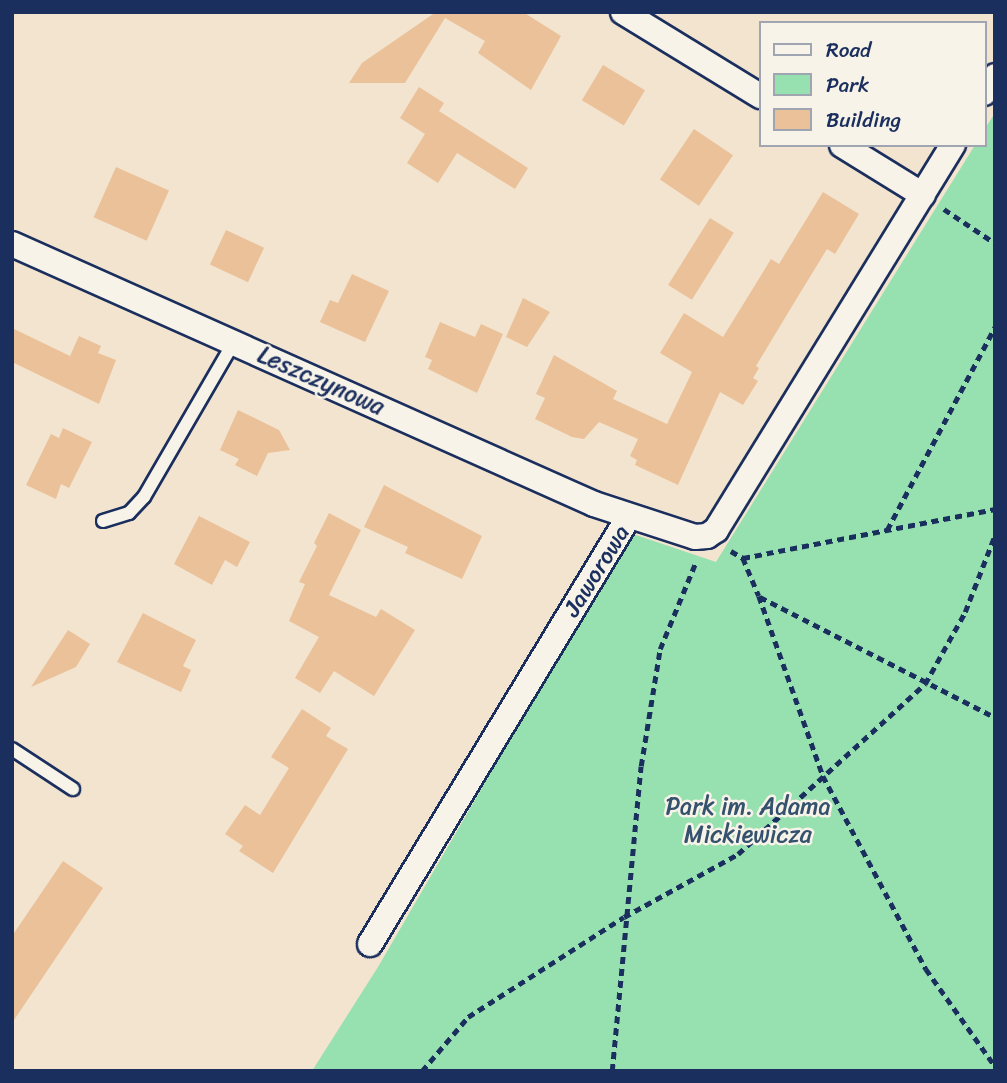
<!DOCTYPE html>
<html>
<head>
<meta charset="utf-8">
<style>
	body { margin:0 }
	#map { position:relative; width:1007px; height:1083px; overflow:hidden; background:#f3e4d0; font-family:Sriracha,sans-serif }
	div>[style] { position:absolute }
	.green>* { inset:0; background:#97e0af }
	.building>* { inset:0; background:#eac199; transform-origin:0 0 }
	.path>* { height:4.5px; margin-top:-2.25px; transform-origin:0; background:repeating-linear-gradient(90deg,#1b2f5e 0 7px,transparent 0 12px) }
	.roads { filter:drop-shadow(2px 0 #1b2f5e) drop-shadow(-2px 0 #1b2f5e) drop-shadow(0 2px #1b2f5e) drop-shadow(0 -2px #1b2f5e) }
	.lane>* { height:12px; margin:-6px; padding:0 6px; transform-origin:6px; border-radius:6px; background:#f7f3e8 }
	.street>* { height:24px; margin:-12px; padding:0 12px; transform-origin:12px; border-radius:12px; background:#f7f3e8 }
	span { translate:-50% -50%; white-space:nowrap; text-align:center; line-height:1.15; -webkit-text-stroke:5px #f7f3e8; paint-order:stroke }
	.street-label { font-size:24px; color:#1b2f5e }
	.park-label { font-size:24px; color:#34526e }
	.frame { position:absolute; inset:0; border:14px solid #1b2f5e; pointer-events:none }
	.legend { position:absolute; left:759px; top:21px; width:228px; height:126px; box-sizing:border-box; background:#f7f3e8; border:2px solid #9fa5b1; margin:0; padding:9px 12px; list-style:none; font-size:21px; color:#1b2f5e }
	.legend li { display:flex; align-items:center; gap:14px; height:35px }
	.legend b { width:35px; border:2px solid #9fa5b1 }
</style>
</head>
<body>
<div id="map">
	<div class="green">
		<i style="clip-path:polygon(995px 113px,995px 1071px,312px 1071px,378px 967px,630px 533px,716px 562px,975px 145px,984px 145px,984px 130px)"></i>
	</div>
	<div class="building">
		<i style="clip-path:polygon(436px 12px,523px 12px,561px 36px,531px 90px,478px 53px,485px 41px,445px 18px,405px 83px,349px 83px,362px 63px)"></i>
		<i style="left:603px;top:65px;width:49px;height:41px;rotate:31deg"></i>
		<i style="clip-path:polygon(419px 87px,444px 103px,439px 111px,528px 168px,515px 189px,457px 153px,438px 183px,407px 163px,425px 134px,400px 118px)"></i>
		<i style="left:694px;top:129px;width:47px;height:61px;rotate:34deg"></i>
		<i style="left:116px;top:167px;width:58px;height:55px;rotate:24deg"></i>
		<i style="clip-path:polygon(823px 192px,859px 214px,835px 254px,827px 249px,794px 303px,756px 366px,759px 368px,753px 378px,758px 381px,743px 405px,720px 392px,678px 485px,635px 465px,637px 460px,630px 456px,638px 439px,599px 422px,584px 439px,572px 437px,535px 419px,545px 398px,536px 394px,554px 355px,617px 391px,613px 399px,667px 424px,692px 372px,660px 353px,684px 313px,723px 337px,771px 259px,779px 264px)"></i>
		<i style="left:710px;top:218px;width:28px;height:79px;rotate:32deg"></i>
		<i style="left:226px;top:230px;width:42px;height:38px;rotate:25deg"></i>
		<i style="clip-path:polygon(352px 274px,389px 291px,365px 342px,320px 322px,330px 300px,338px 303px)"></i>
		<i style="clip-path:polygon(523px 298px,550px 312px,527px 347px,506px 337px)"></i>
		<i style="clip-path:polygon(440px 322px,475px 337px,481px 324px,503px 334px,477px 393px,428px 369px,432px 360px,425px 357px)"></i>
		<i style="clip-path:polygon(12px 328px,70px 356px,79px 336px,101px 346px,98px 353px,116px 360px,99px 404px,12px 362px)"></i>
		<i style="clip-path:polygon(238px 410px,279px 430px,290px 450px,268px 453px,257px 476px,235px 465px,239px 459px,220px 450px)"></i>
		<i style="clip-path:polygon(63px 428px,92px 442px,69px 488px,61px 484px,56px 499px,26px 485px,51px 434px,59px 438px)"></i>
		<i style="clip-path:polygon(384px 485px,482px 536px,462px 579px,405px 553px,408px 547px,364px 527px)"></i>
		<i style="clip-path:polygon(329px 513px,361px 530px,329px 595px,376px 617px,381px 609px,415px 630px,374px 696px,334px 671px,320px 693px,295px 678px,319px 637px,289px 621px,305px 584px,299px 582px,317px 546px,314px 543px)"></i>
		<i style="clip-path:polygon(199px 516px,250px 542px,237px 567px,225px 560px,212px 585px,174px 564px)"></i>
		<i style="clip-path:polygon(143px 613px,196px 640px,183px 666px,191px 670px,181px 692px,117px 662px)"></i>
		<i style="clip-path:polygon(68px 630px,90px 644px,76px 667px,31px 687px)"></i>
		<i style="clip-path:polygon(302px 709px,331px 728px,326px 736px,348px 749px,273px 873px,239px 851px,243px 846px,225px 834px,245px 805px,260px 815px,289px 768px,271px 757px)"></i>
		<i style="clip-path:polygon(63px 861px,103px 888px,12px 1023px,12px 936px)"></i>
	</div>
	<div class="path">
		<i style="left:944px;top:209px;width:61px;rotate:33.7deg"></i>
		<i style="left:887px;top:530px;width:230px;rotate:-62deg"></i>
		<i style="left:731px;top:551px;width:14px;rotate:30deg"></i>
		<i style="left:743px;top:558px;width:41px;rotate:67.2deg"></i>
		<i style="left:759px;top:596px;width:191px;rotate:70.4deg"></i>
		<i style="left:823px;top:776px;width:219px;rotate:61.9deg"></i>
		<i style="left:926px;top:969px;width:119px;rotate:54.6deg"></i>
		<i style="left:743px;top:558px;width:257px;rotate:-11deg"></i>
		<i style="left:760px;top:597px;width:264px;rotate:27.1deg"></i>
		<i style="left:422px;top:1071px;width:71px;rotate:-49.6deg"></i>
		<i style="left:468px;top:1017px;width:185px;rotate:-32.7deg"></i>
		<i style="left:624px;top:917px;width:130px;rotate:-28.9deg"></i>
		<i style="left:738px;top:854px;width:253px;rotate:-42.3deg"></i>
		<i style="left:925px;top:684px;width:82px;rotate:-60.9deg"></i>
		<i style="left:965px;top:612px;width:83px;rotate:-68.7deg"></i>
		<i style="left:612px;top:1071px;width:306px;rotate:-84.6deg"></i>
		<i style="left:641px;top:766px;width:119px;rotate:-80.8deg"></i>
		<i style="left:660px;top:649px;width:92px;rotate:-67.6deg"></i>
	</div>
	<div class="roads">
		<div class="lane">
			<i style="left:103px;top:521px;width:27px;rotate:-17deg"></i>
			<i style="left:129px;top:513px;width:22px;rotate:-47deg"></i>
			<i style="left:144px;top:497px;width:179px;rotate:-59.9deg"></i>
			<i style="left:12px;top:749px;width:73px;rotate:33.3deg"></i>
		</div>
		<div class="street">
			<i style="left:623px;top:12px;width:161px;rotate:31.5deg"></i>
			<i style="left:984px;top:93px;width:20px;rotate:-57deg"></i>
			<i style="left:842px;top:145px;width:95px;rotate:31.7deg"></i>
			<i style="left:12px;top:244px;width:637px;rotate:24.07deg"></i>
			<i style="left:594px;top:504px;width:106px;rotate:18.1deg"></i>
			<i style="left:695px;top:537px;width:12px;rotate:-5deg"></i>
			<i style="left:707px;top:536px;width:11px;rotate:-34deg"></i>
			<i style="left:716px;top:530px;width:452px;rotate:-58.4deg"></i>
			<i style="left:370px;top:944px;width:499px;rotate:-58.8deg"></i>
		</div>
	</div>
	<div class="street-label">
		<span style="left:321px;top:381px;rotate:24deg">Leszczynowa</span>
		<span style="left:597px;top:571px;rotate:-58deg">Jaworowa</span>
	</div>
	<div class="park-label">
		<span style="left:748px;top:821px">Park im. Adama<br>Mickiewicza</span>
	</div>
	<div class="frame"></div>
	<ul class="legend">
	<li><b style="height:9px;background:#f7f3e8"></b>Road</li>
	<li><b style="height:19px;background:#97e0af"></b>Park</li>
	<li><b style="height:19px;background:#eac199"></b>Building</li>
	</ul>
</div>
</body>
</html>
